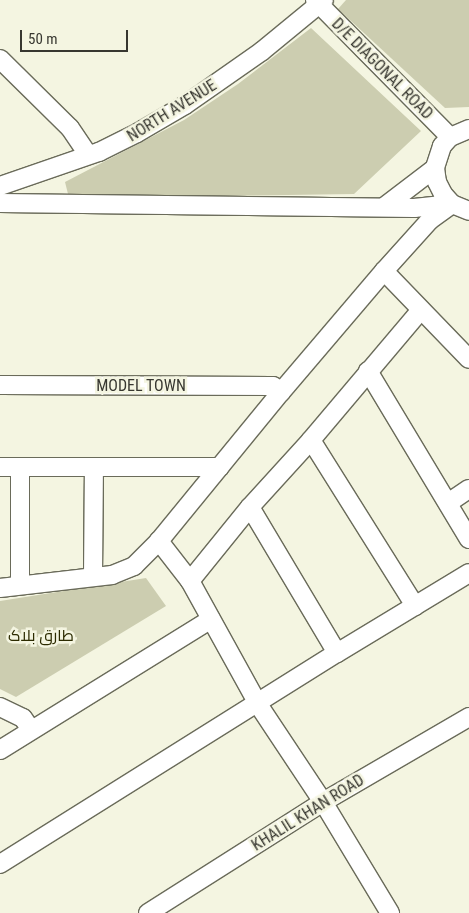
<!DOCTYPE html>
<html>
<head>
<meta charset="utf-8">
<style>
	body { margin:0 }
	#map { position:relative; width:469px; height:913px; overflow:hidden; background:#f4f5e1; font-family:"Roboto Condensed",Cairo,sans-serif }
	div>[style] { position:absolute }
	.green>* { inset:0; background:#cccdb0 }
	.roads { filter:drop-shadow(1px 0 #6a6b5a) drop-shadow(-1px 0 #6a6b5a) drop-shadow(0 1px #6a6b5a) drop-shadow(0 -1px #6a6b5a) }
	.minor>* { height:18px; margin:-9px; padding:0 9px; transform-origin:9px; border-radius:9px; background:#fff }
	span { translate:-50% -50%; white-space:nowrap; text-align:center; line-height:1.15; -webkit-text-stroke:5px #f4f5e1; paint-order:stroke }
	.street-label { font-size:16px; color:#373730 }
	.park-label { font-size:16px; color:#2c2b00 }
	.scale { position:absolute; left:20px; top:30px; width:108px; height:22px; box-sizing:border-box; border:2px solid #373730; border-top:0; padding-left:6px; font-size:15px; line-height:18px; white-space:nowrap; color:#373730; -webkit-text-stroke:4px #f4f5e1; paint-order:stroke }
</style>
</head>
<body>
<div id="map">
	<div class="green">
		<i style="clip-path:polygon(346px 0,469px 0,469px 107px,445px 108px,338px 9px)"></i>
		<i style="clip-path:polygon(311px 28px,421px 131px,354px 194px,69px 198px,65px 182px,184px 120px,238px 84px)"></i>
		<i style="clip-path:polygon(146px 578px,166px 606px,16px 697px,0 689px,0 601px)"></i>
	</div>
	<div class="roads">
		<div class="minor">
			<i style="left:315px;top:0;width:192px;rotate:45.4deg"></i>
			<i style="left:0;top:59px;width:98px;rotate:44.6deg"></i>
			<i style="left:70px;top:128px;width:32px;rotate:56deg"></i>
			<i style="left:469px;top:129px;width:21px;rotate:157deg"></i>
			<i style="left:450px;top:137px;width:12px;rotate:132deg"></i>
			<i style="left:442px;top:146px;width:23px;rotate:108deg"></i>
			<i style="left:435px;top:168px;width:14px;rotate:82deg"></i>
			<i style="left:437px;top:182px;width:13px;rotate:63deg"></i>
			<i style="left:443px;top:194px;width:13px;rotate:48deg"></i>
			<i style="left:452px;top:204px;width:18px;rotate:22deg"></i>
			<i style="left:0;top:186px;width:105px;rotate:-19deg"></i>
			<i style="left:99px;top:152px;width:42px;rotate:-26.6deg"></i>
			<i style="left:137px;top:133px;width:56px;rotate:-30.3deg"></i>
			<i style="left:185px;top:105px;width:94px;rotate:-35deg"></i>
			<i style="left:262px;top:51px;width:80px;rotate:-39.4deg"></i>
			<i style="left:0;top:203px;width:414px;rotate:0.7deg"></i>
			<i style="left:414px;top:208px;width:38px;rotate:-6deg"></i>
			<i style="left:384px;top:207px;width:64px;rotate:-37.4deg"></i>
			<i style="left:384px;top:271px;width:122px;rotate:46deg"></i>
			<i style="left:368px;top:371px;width:196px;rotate:59deg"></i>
			<i style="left:0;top:385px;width:273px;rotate:0.2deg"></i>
			<i style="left:273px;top:386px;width:10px;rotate:37deg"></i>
			<i style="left:311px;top:440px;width:196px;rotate:57.9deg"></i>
			<i style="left:0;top:467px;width:220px"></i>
			<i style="left:20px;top:467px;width:118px;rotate:90deg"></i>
			<i style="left:448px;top:503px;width:25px;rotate:-34deg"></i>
			<i style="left:250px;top:507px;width:170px;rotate:59.2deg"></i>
			<i style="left:337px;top:653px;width:154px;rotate:-31.2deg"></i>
			<i style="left:93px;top:576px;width:109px;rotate:-89.5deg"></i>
			<i style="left:190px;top:581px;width:95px;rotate:-51deg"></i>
			<i style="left:250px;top:507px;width:91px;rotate:-47.7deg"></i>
			<i style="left:311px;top:440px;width:170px;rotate:-49.8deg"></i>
			<i style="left:0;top:588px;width:113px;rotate:-6.6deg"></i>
			<i style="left:112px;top:575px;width:24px;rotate:-22deg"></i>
			<i style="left:134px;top:566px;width:35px;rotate:-45deg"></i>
			<i style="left:0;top:707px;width:25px;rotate:26deg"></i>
			<i style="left:23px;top:718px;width:14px;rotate:56deg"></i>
			<i style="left:0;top:750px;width:248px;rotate:-31.8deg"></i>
			<i style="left:0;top:864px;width:398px;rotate:-32.1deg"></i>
			<i style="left:148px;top:913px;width:207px;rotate:-32.4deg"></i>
			<i style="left:323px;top:802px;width:169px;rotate:-30.2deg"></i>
			<i style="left:390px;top:913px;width:130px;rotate:-121.1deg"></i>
			<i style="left:323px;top:802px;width:118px;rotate:-123.6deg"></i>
			<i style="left:258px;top:704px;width:141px;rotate:-118.9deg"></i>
			<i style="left:190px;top:581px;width:51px;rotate:-127.8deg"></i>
			<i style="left:159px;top:541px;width:193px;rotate:-50.7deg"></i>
			<i style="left:281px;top:392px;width:159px;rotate:-49.6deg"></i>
			<i style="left:384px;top:271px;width:69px;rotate:-48deg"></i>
			<i style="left:430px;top:220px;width:27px;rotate:-36deg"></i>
		</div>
	</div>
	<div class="street-label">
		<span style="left:382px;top:69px;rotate:45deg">D/E DIAGONAL ROAD</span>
		<span style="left:172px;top:111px;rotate:-32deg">NORTH AVENUE</span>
		<span style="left:141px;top:386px">MODEL TOWN</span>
		<span style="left:308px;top:813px;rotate:-32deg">KHALIL KHAN ROAD</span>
	</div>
	<div class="park-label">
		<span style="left:41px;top:636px">طارق بلاک</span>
	</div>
	<div class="scale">50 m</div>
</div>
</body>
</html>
